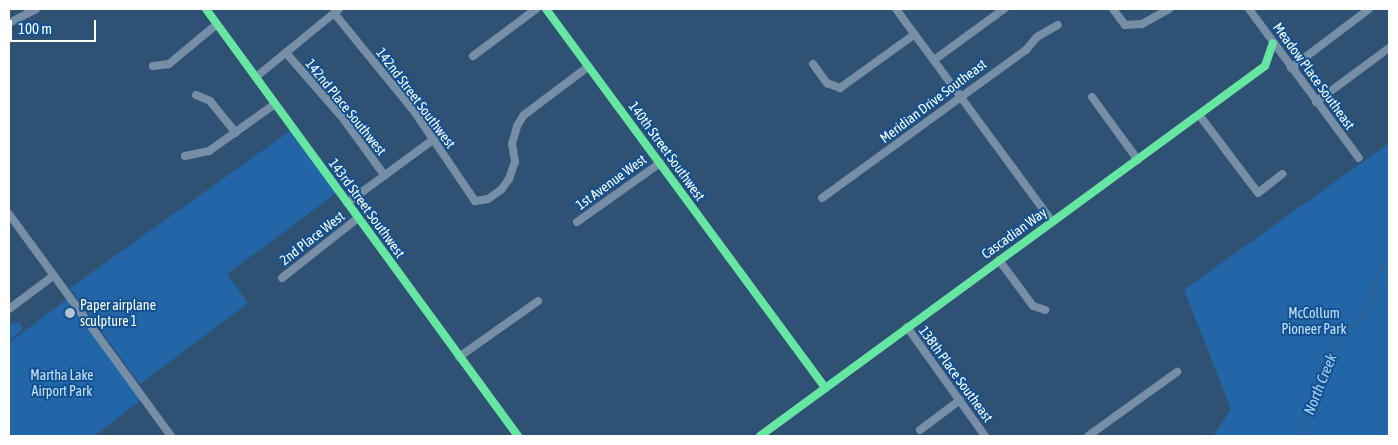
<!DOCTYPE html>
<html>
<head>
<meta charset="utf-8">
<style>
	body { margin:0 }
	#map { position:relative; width:1398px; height:445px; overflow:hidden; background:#2f5174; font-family:"Asap Condensed",sans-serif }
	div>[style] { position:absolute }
	.green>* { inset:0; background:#2366a7 }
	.stream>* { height:2px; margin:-1px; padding:0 1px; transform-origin:1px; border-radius:1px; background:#34618e }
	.minor>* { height:8px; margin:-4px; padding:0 4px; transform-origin:4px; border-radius:4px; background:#768fa7 }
	.cycleway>* { height:8px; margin:-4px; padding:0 4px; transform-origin:4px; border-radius:4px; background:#66e7a1 }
	.dots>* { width:14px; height:14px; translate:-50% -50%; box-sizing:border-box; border:2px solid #125191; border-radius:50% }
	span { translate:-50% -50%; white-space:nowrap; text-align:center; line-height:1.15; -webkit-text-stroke:4px #125191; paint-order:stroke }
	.street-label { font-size:14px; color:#fff }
	.poi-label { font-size:14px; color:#fff }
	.left { translate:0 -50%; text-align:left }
	.park-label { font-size:14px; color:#c5e2fd }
	.water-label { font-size:15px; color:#aad3f9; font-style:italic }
	.frame { position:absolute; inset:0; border:10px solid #fff; pointer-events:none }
	.scale { position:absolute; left:10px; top:20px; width:86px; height:22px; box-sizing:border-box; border:2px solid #fff; border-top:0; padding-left:6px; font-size:15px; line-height:18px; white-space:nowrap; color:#fff; -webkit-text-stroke:4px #125191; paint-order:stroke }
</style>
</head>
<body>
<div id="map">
	<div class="green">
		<i style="clip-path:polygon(290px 131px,336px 193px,227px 274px,248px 303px,140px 384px,70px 288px)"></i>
		<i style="clip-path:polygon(1389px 143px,1389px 436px,1213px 436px,1231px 409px,1184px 290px)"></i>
		<i style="clip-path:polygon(67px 299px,141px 400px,94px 436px,9px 436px,9px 343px)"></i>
		<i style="clip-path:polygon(19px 322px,23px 329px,9px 341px,9px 324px)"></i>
	</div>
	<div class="stream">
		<i style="left:1299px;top:436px;width:105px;rotate:-68.1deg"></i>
		<i style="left:1338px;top:339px;width:43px;rotate:-42.2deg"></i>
		<i style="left:1370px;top:310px;width:39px;rotate:-78deg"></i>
		<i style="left:1378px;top:272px;width:15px;rotate:-42deg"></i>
	</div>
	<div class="minor">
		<i style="left:206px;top:9px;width:529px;rotate:53.85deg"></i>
		<i style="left:546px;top:9px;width:471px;rotate:53.6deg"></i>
		<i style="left:896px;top:9px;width:263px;rotate:53.7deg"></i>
		<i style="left:1113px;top:9px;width:20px;rotate:53deg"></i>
		<i style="left:1125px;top:25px;width:17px;rotate:-3deg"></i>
		<i style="left:1142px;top:24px;width:31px;rotate:-29deg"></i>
		<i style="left:1249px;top:9px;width:185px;rotate:53.6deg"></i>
		<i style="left:334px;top:13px;width:127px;rotate:50.8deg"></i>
		<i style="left:414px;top:111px;width:109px;rotate:55.9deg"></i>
		<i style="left:475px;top:201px;width:13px;rotate:-9deg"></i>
		<i style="left:488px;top:199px;width:16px;rotate:-35deg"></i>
		<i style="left:501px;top:190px;width:14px;rotate:-54deg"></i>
		<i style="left:509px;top:179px;width:18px;rotate:-71deg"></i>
		<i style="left:515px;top:162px;width:18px;rotate:-99deg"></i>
		<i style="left:512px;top:144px;width:19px;rotate:-74deg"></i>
		<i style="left:517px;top:126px;width:13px;rotate:-58deg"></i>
		<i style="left:524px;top:115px;width:81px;rotate:-37deg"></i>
		<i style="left:9px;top:23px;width:30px;rotate:-27deg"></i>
		<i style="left:287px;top:54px;width:82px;rotate:48.9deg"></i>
		<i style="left:341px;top:116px;width:74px;rotate:53.7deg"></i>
		<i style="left:473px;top:56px;width:79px;rotate:-36.7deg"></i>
		<i style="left:934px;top:60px;width:87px;rotate:-36.1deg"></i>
		<i style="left:813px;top:64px;width:24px;rotate:54deg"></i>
		<i style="left:827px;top:83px;width:14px;rotate:21deg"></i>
		<i style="left:840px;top:88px;width:92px;rotate:-35.8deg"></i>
		<i style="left:153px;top:66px;width:16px;rotate:-7deg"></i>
		<i style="left:169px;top:64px;width:62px;rotate:-39.8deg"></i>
		<i style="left:1291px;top:68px;width:98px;rotate:-37.1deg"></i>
		<i style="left:256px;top:77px;width:107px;rotate:-39.3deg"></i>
		<i style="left:196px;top:95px;width:15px;rotate:23deg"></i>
		<i style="left:210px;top:101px;width:41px;rotate:50.9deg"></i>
		<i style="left:1092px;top:97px;width:78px;rotate:53.9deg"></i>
		<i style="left:1316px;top:102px;width:91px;rotate:-36.5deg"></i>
		<i style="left:1200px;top:116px;width:96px;rotate:53deg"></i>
		<i style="left:1258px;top:193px;width:31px;rotate:-38deg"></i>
		<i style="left:185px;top:156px;width:25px;rotate:-12deg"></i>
		<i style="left:209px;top:151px;width:81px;rotate:-35.5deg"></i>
		<i style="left:822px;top:198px;width:252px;rotate:-36deg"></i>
		<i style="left:1026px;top:50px;width:17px;rotate:-50deg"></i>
		<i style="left:1037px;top:37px;width:24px;rotate:-30deg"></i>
		<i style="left:347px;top:203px;width:108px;rotate:-36.3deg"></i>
		<i style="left:9px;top:214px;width:275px;rotate:53.9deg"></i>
		<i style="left:577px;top:222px;width:102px;rotate:-35.4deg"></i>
		<i style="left:999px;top:260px;width:57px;rotate:53.5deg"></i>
		<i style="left:1033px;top:306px;width:13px;rotate:18deg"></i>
		<i style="left:282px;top:278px;width:97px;rotate:-38.3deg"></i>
		<i style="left:9px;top:309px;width:55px;rotate:-36.9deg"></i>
		<i style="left:907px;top:327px;width:134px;rotate:54.4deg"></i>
		<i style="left:459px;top:357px;width:97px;rotate:-35.3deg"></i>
		<i style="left:920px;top:430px;width:50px;rotate:-36.9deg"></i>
		<i style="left:760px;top:436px;width:626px;rotate:-36.23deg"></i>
		<i style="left:1265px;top:66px;width:24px;rotate:-71deg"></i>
		<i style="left:1088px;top:436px;width:110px;rotate:-35.7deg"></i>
	</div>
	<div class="cycleway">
		<i style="left:206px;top:9px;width:529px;rotate:53.85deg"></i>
		<i style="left:546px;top:9px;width:471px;rotate:53.6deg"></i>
		<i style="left:760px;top:436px;width:626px;rotate:-36.23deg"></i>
		<i style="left:1265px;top:66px;width:24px;rotate:-71deg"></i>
	</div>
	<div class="dots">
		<i style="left:70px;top:313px;background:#b6c2ce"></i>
	</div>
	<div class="street-label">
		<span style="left:1314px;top:76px;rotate:54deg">Meadow Place Southeast</span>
		<span style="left:416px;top:98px;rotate:53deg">142nd Street Southwest</span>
		<span style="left:933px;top:101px;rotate:-37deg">Meridian Drive Southeast</span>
		<span style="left:346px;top:107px;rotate:51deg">142nd Place Southwest</span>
		<span style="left:667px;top:151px;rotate:54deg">140th Street Southwest</span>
		<span style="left:611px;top:182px;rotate:-36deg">1st Avenue West</span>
		<span style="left:367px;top:208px;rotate:54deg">143rd Street Southwest</span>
		<span style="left:1014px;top:233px;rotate:-36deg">Cascadian Way</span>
		<span style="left:312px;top:238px;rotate:-38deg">2nd Place West</span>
		<span style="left:956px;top:374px;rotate:54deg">138th Place Southeast</span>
	</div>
	<div class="poi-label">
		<span class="left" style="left:80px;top:313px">Paper airplane<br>sculpture 1</span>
	</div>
	<div class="park-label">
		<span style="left:1314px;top:321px">McCollum<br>Pioneer Park</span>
		<span style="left:62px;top:383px">Martha Lake<br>Airport Park</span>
	</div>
	<div class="water-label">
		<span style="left:1320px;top:384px;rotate:-68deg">North Creek</span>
	</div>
	<div class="frame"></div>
	<div class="scale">100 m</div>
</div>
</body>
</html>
